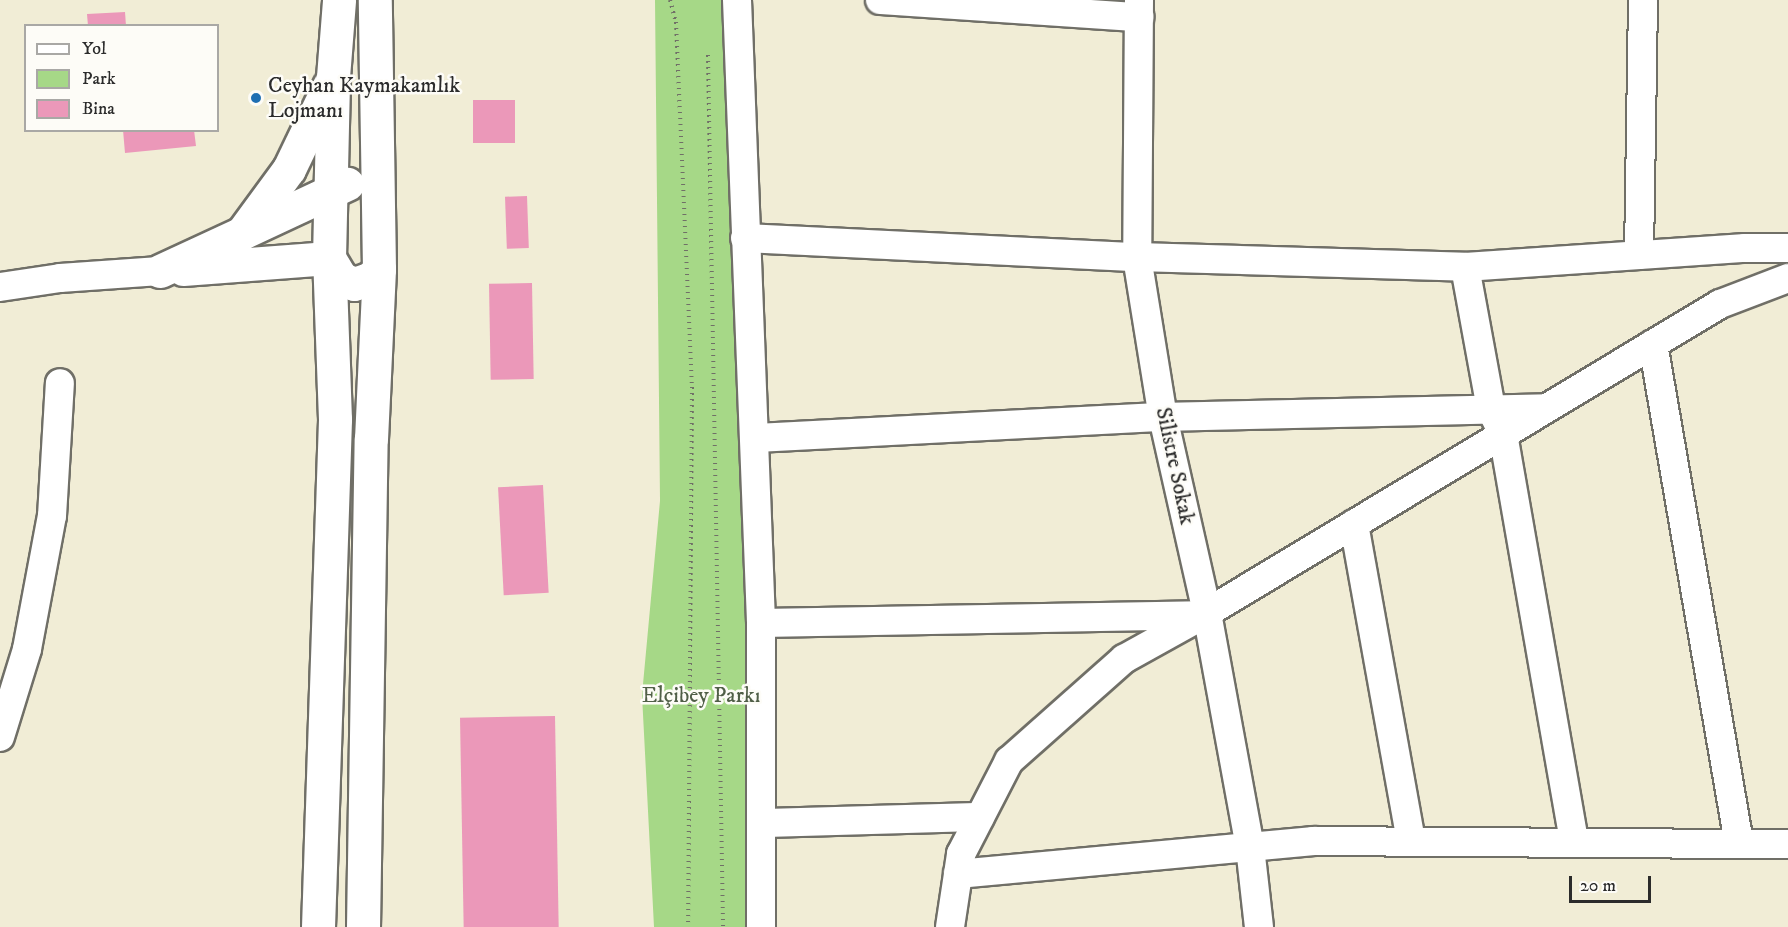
<!DOCTYPE html>
<html>
<head>
<meta charset="utf-8">
<style>
	body { margin:0 }
	#map { position:relative; width:1788px; height:927px; overflow:hidden; background:#f1edd6; font-family:"IM FELL DW Pica",serif }
	div>[style] { position:absolute }
	.green>* { inset:0; background:#a6d887 }
	.building>* { inset:0; background:#eb98b9; transform-origin:0 0 }
	.path>* { height:4px; margin-top:-2px; transform-origin:0; background:repeating-linear-gradient(90deg,#706f67 0 1.5px,transparent 0 6px) }
	.roads { filter:drop-shadow(2px 0 #706f67) drop-shadow(-2px 0 #706f67) drop-shadow(0 2px #706f67) drop-shadow(0 -2px #706f67) }
	.minor>* { height:28px; margin:-14px; padding:0 14px; transform-origin:14px; border-radius:14px; background:#fff }
	.major>* { height:33px; margin:-16.5px; padding:0 16.5px; transform-origin:16.5px; border-radius:16.5px; background:#fff }
	.dots>* { width:16px; height:16px; translate:-50% -50%; box-sizing:border-box; border:3px solid #fdfcf7; border-radius:50% }
	span { translate:-50% -50%; white-space:nowrap; text-align:center; line-height:1.15; -webkit-text-stroke:5px #fdfcf7; paint-order:stroke }
	.poi-label { font-size:22px; color:#2b2b2b }
	.left { translate:0 -50%; text-align:left }
	.street-label { font-size:22px; color:#2b2b2b }
	.park-label { font-size:22px; color:#505f47 }
	.legend { position:absolute; left:24px; top:24px; width:195px; height:108px; box-sizing:border-box; background:#fdfcf7; border:2px solid #a9a8a5; margin:0; padding:8px 10px; list-style:none; font-size:18px; color:#2b2b2b }
	.legend li { display:flex; align-items:center; gap:12px; height:30px }
	.legend b { width:30px; border:2px solid #a9a8a5 }
	.scale { position:absolute; left:1569px; top:876px; width:82px; height:27px; box-sizing:border-box; border:3px solid #2b2b2b; border-top:0; padding-left:8px; font-size:18px; line-height:21px; white-space:nowrap; color:#2b2b2b; -webkit-text-stroke:4px #fdfcf7; paint-order:stroke }
</style>
</head>
<body>
<div id="map">
	<div class="green">
		<i style="clip-path:polygon(655px 0,737px 0,761px 927px,654px 927px,642px 695px,660px 501px)"></i>
	</div>
	<div class="building">
		<i style="clip-path:polygon(125px 12px,126px 26px,88px 26px,87px 14px)"></i>
		<i style="left:473px;top:100px;width:42px;height:43px"></i>
		<i style="clip-path:polygon(123px 130px,194px 130px,196px 146px,125px 153px)"></i>
		<i style="left:527px;top:196px;width:52px;height:22px;rotate:88deg"></i>
		<i style="left:532px;top:283px;width:96px;height:43px;rotate:89deg"></i>
		<i style="left:543px;top:485px;width:108px;height:45px;rotate:87deg"></i>
		<i style="left:555px;top:716px;width:211px;height:95px;rotate:89deg"></i>
	</div>
	<div class="path">
		<i style="left:670px;top:0;width:23px;rotate:75deg"></i>
		<i style="left:676px;top:22px;width:365px;rotate:87.5deg"></i>
		<i style="left:692px;top:387px;width:540px;rotate:90.42deg"></i>
		<i style="left:708px;top:55px;width:872px;rotate:89.01deg"></i>
	</div>
	<div class="roads">
		<div class="minor">
			<i style="left:737px;top:0;width:623px;rotate:87.79deg"></i>
			<i style="left:761px;top:623px;width:304px;rotate:90deg"></i>
			<i style="left:880px;top:0;width:260px;rotate:3.8deg"></i>
			<i style="left:1139px;top:0;width:257px;rotate:90.4deg"></i>
			<i style="left:1137px;top:257px;width:162px;rotate:80.8deg"></i>
			<i style="left:1163px;top:417px;width:201px;rotate:77.3deg"></i>
			<i style="left:1207px;top:613px;width:238px;rotate:79.6deg"></i>
			<i style="left:1250px;top:847px;width:81px;rotate:83.6deg"></i>
			<i style="left:745px;top:238px;width:392px;rotate:2.8deg"></i>
			<i style="left:1137px;top:257px;width:328px;rotate:1.7deg"></i>
			<i style="left:1465px;top:267px;width:281px;rotate:-3.9deg"></i>
			<i style="left:1745px;top:248px;width:43px"></i>
			<i style="left:1639px;top:255px;width:255px;rotate:-89.1deg"></i>
			<i style="left:1465px;top:267px;width:144px;rotate:79.6deg"></i>
			<i style="left:1491px;top:409px;width:28px;rotate:64deg"></i>
			<i style="left:1503px;top:434px;width:414px;rotate:80.1deg"></i>
			<i style="left:0;top:287px;width:61px;rotate:-8.5deg"></i>
			<i style="left:60px;top:278px;width:100px;rotate:-4deg"></i>
			<i style="left:1653px;top:344px;width:506px;rotate:80.22deg"></i>
			<i style="left:756px;top:438px;width:408px;rotate:-3deg"></i>
			<i style="left:1163px;top:417px;width:382px;rotate:-1.3deg"></i>
			<i style="left:1354px;top:524px;width:322px;rotate:79.8deg"></i>
			<i style="left:761px;top:623px;width:438px;rotate:-1deg"></i>
			<i style="left:0;top:737px;width:92px;rotate:-72.9deg"></i>
			<i style="left:27px;top:649px;width:135px;rotate:-79.4deg"></i>
			<i style="left:52px;top:516px;width:133px;rotate:-86.6deg"></i>
			<i style="left:762px;top:823px;width:218px;rotate:-1.6deg"></i>
			<i style="left:958px;top:874px;width:357px;rotate:-5.3deg"></i>
			<i style="left:1313px;top:841px;width:475px;rotate:0.4deg"></i>
			<i style="left:950px;top:927px;width:74px;rotate:-81.4deg"></i>
			<i style="left:961px;top:854px;width:105px;rotate:-62.7deg"></i>
			<i style="left:1009px;top:761px;width:154px;rotate:-41.6deg"></i>
			<i style="left:1124px;top:659px;width:90px;rotate:-29.1deg"></i>
			<i style="left:1203px;top:615px;width:603px;rotate:-31.03deg"></i>
			<i style="left:1720px;top:304px;width:73px;rotate:-20.9deg"></i>
		</div>
		<div class="major">
			<i style="left:244px;top:232px;width:114px;rotate:-25deg"></i>
			<i style="left:183px;top:269px;width:146px;rotate:-4.3deg"></i>
			<i style="left:329px;top:258px;width:23px;rotate:59deg"></i>
			<i style="left:341px;top:278px;width:14px;rotate:25deg"></i>
			<i style="left:354px;top:284px;width:18px;rotate:-19deg"></i>
			<i style="left:371px;top:278px;width:12px;rotate:-48deg"></i>
			<i style="left:160px;top:271px;width:90px;rotate:-24.9deg"></i>
			<i style="left:242px;top:233px;width:79px;rotate:-53.7deg"></i>
			<i style="left:289px;top:169px;width:92px;rotate:-64.3deg"></i>
			<i style="left:318px;top:927px;width:508px;rotate:-88.08deg"></i>
			<i style="left:335px;top:419px;width:161px;rotate:-92.1deg"></i>
			<i style="left:329px;top:258px;width:181px;rotate:-88.7deg"></i>
			<i style="left:333px;top:77px;width:77px;rotate:-85.5deg"></i>
			<i style="left:363px;top:927px;width:488px;rotate:-89.1deg"></i>
			<i style="left:371px;top:439px;width:170px;rotate:-87.3deg"></i>
			<i style="left:379px;top:269px;width:269px;rotate:-90.9deg"></i>
		</div>
	</div>
	<div class="dots">
		<i style="left:256px;top:98px;background:#1f6fb2"></i>
	</div>
	<div class="poi-label">
		<span class="left" style="left:268px;top:98px">Ceyhan Kaymakamlık<br>Lojmanı</span>
	</div>
	<div class="street-label">
		<span style="left:1175px;top:466px;rotate:78deg">Silistre Sokak</span>
	</div>
	<div class="park-label">
		<span style="left:701px;top:696px">Elçibey Parkı</span>
	</div>
	<ul class="legend">
	<li><b style="height:8px;background:#fff"></b>Yol</li>
	<li><b style="height:16px;background:#a6d887"></b>Park</li>
	<li><b style="height:16px;background:#eb98b9"></b>Bina</li>
	</ul>
	<div class="scale">20 m</div>
</div>
</body>
</html>
